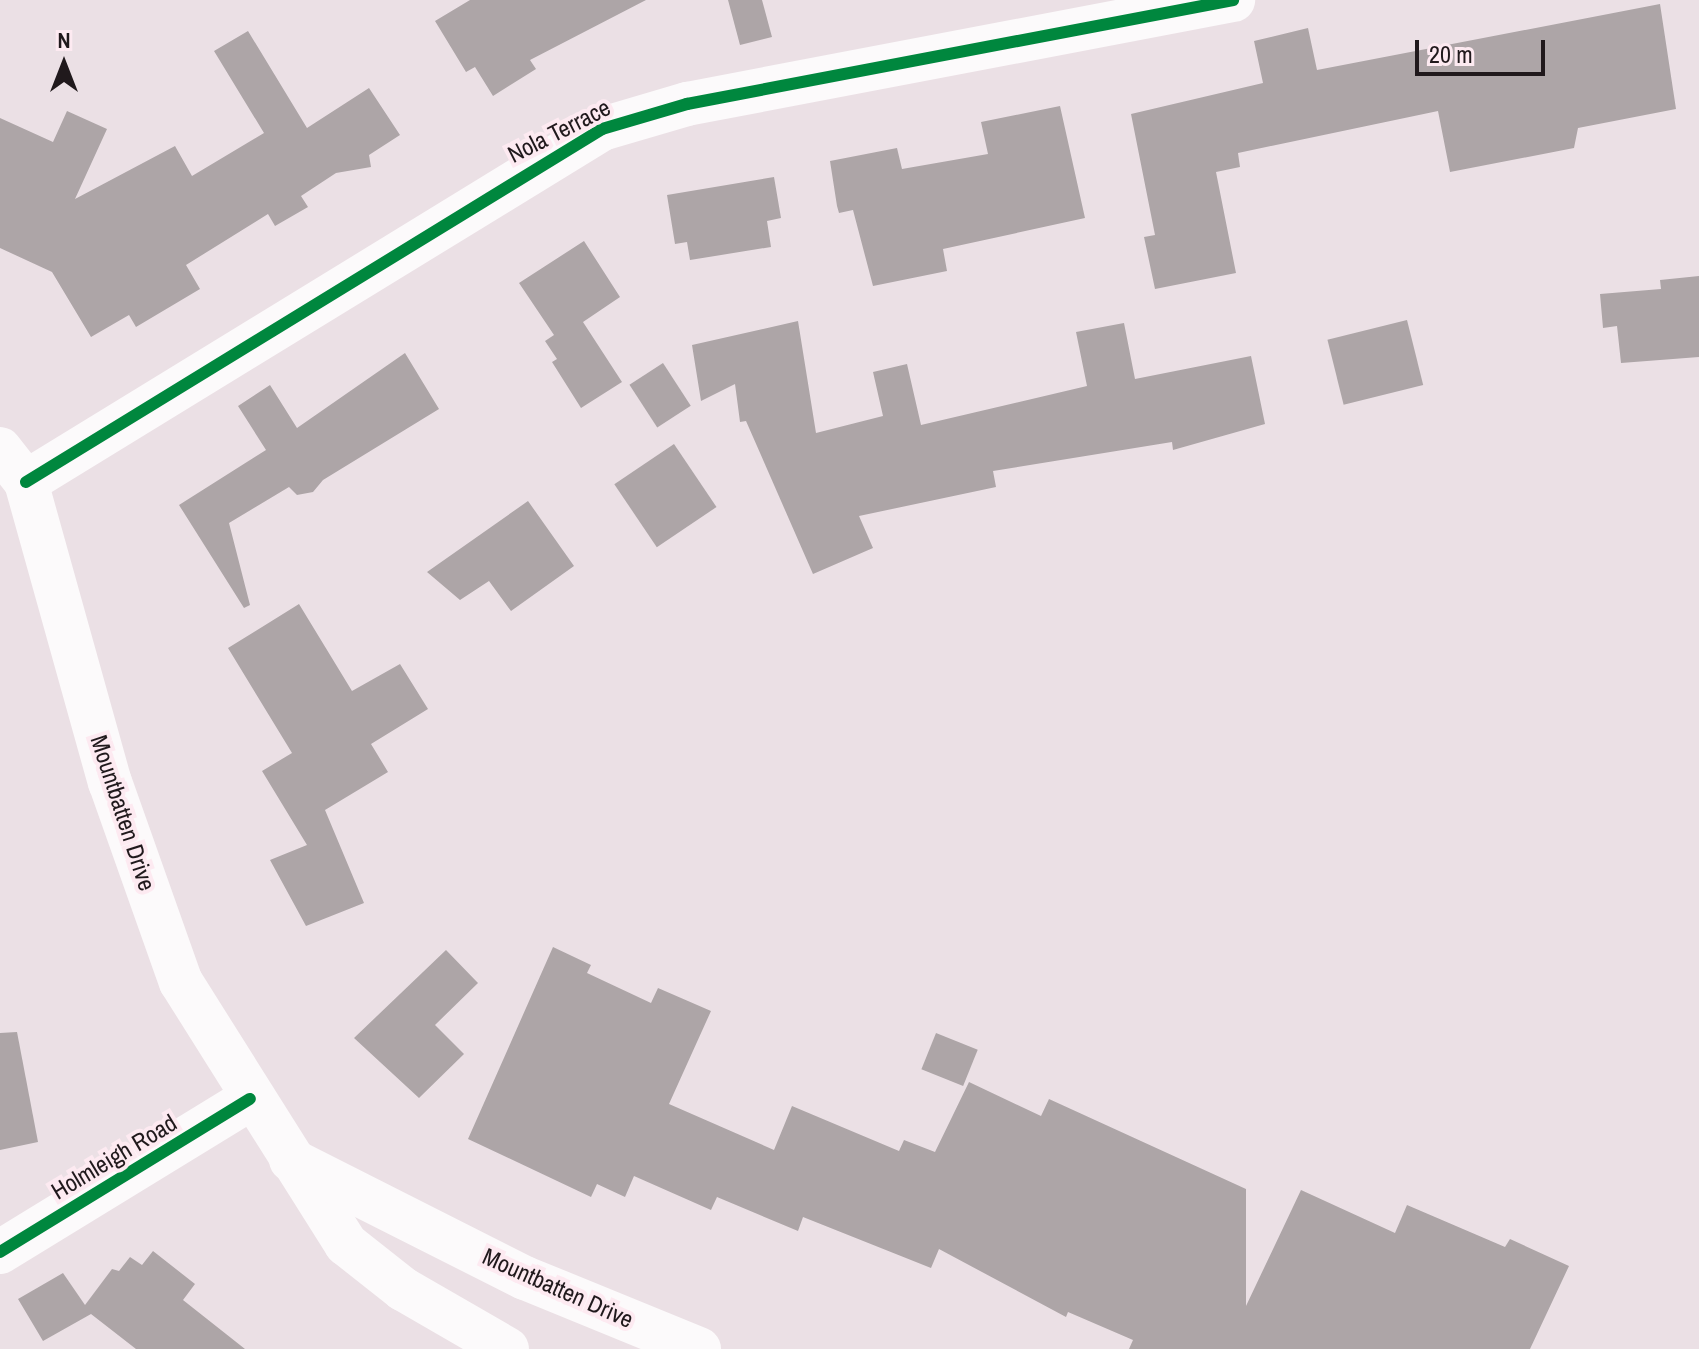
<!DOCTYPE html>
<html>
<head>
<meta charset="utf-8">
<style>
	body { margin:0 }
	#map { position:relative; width:1699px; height:1349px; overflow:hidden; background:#ebe0e5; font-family:"Archivo Narrow",sans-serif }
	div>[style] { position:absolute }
	.building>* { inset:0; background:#ada5a7; transform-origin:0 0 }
	.minor>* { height:44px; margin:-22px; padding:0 22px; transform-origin:22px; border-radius:22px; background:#fcfafb }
	.secondary>* { height:44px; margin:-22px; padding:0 22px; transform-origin:22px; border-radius:22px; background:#fcfafb }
	.cycleway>* { height:12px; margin:-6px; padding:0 6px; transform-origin:6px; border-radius:6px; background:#00873e }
	span { translate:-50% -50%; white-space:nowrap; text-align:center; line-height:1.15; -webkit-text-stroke:8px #fdeaf1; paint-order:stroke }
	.street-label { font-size:24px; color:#20191c }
	.north { position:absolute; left:24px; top:24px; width:80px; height:80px; -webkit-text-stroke:6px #fdeaf1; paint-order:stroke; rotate:0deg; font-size:22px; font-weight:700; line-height:32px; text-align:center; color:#20191c }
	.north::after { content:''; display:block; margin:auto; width:28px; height:36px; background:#20191c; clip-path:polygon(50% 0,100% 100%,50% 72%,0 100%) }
	.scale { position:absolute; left:1415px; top:40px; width:130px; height:36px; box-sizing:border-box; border:4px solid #20191c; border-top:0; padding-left:10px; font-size:24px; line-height:28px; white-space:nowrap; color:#20191c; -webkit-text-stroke:6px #fdeaf1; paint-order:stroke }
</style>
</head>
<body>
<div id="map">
	<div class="building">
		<i style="clip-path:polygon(470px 0,646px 0,530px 60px,536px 69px,493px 96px,475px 67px,466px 72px,435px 21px)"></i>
		<i style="clip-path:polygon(728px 0,762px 0,772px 37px,740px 45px)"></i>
		<i style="clip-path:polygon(1660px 4px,1676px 109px,1578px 128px,1574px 148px,1450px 172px,1438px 111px,1238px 153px,1240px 167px,1216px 172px,1236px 273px,1155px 289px,1144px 237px,1155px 235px,1131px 114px,1263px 83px,1254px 41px,1308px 28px,1317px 70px)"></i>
		<i style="clip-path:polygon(248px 31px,307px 128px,369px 88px,400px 135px,369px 155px,371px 167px,336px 173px,301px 196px,308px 207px,275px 226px,268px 214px,186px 265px,200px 289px,136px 327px,129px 315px,91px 337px,52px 272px,0 248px,0 118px,53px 142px,67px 111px,107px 129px,75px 199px,175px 146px,192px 176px,264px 133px,214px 51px)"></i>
		<i style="clip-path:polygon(1060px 106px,1085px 218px,943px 249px,947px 271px,873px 286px,853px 210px,839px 213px,837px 206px,830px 161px,897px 148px,902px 169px,988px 154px,981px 122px)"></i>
		<i style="clip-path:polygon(774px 177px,781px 218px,767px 221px,771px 247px,690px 260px,687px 242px,675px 244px,667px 195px)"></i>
		<i style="clip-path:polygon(584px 241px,620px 297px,583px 322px,622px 382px,581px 408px,552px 362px,557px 359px,545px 341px,554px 335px,519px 283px)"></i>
		<i style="clip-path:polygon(1699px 276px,1699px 357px,1621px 363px,1617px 326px,1603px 328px,1600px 294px,1661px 289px,1660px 280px)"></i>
		<i style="left:1407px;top:320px;width:67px;height:82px;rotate:76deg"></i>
		<i style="clip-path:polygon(798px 321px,816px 433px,883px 416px,873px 372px,907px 364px,921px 425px,1087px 386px,1076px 332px,1124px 323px,1135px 379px,1251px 356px,1265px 424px,1173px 450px,1172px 442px,993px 471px,996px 487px,859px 516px,873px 548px,813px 574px,746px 421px,740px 422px,735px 384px,701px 401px,692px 345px)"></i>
		<i style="clip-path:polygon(405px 353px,439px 409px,323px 480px,313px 492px,297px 495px,289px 487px,229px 523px,250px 605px,244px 608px,179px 505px,266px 450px,238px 406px,270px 385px,297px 428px)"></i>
		<i style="left:663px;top:363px;width:51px;height:40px;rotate:57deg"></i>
		<i style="left:674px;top:444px;width:76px;height:72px;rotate:56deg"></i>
		<i style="clip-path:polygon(528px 501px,574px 566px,511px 611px,489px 581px,460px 600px,427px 572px)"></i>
		<i style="clip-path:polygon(299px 604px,352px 691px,400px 664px,428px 709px,371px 744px,388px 772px,325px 810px,364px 903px,306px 926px,270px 860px,307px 845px,262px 771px,292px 753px,228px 648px)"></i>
		<i style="clip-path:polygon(553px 947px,591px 965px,587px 973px,651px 1003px,658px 988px,711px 1011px,669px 1104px,774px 1150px,792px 1106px,899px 1151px,904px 1140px,935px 1152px,969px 1082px,1041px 1116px,1049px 1099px,1246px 1189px,1246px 1306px,1301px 1190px,1395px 1233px,1407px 1205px,1505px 1247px,1510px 1239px,1569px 1266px,1530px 1349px,1129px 1349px,1133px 1340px,1068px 1312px,1066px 1317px,939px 1249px,931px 1268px,803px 1217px,798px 1231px,717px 1197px,711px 1210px,634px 1176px,625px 1197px,597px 1184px,591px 1197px,468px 1139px)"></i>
		<i style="clip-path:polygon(446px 950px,478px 983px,435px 1025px,464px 1054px,419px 1098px,354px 1038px)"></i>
		<i style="clip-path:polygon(17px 1032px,38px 1142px,0 1150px,0 1033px)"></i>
		<i style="left:936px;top:1033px;width:45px;height:39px;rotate:22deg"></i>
		<i style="clip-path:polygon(153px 1251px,195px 1284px,183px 1300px,245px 1349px,136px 1349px,91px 1314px,43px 1341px,18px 1299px,63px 1273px,85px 1305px,112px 1269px,119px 1271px,130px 1257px,142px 1265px)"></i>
	</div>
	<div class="minor">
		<i style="left:26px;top:482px;width:676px;rotate:-31.5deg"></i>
		<i style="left:602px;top:129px;width:89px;rotate:-16.4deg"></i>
		<i style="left:687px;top:104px;width:556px;rotate:-10.78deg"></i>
		<i style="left:0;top:1252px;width:293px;rotate:-31.5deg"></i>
	</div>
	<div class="secondary">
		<i style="left:0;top:449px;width:42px;rotate:51.8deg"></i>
		<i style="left:26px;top:482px;width:312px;rotate:74.4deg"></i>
		<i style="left:110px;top:782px;width:212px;rotate:70.5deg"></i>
		<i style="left:181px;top:982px;width:310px;rotate:57.8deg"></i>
		<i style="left:346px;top:1244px;width:73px;rotate:38.3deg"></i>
		<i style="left:403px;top:1289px;width:120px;rotate:30deg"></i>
		<i style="left:291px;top:1160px;width:262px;rotate:26.8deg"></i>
		<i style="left:525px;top:1278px;width:188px;rotate:22.2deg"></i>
	</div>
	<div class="cycleway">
		<i style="left:26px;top:482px;width:676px;rotate:-31.5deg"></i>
		<i style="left:602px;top:129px;width:89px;rotate:-16.4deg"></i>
		<i style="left:687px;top:104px;width:556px;rotate:-10.78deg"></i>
		<i style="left:0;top:1252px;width:293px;rotate:-31.5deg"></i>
	</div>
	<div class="street-label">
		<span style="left:559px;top:131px;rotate:-27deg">Nola Terrace</span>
		<span style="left:123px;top:813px;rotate:72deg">Mountbatten Drive</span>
		<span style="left:114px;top:1157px;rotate:-31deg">Holmleigh Road</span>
		<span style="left:558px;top:1288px;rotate:24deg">Mountbatten Drive</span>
	</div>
	<div class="north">N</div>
	<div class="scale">20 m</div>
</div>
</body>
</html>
